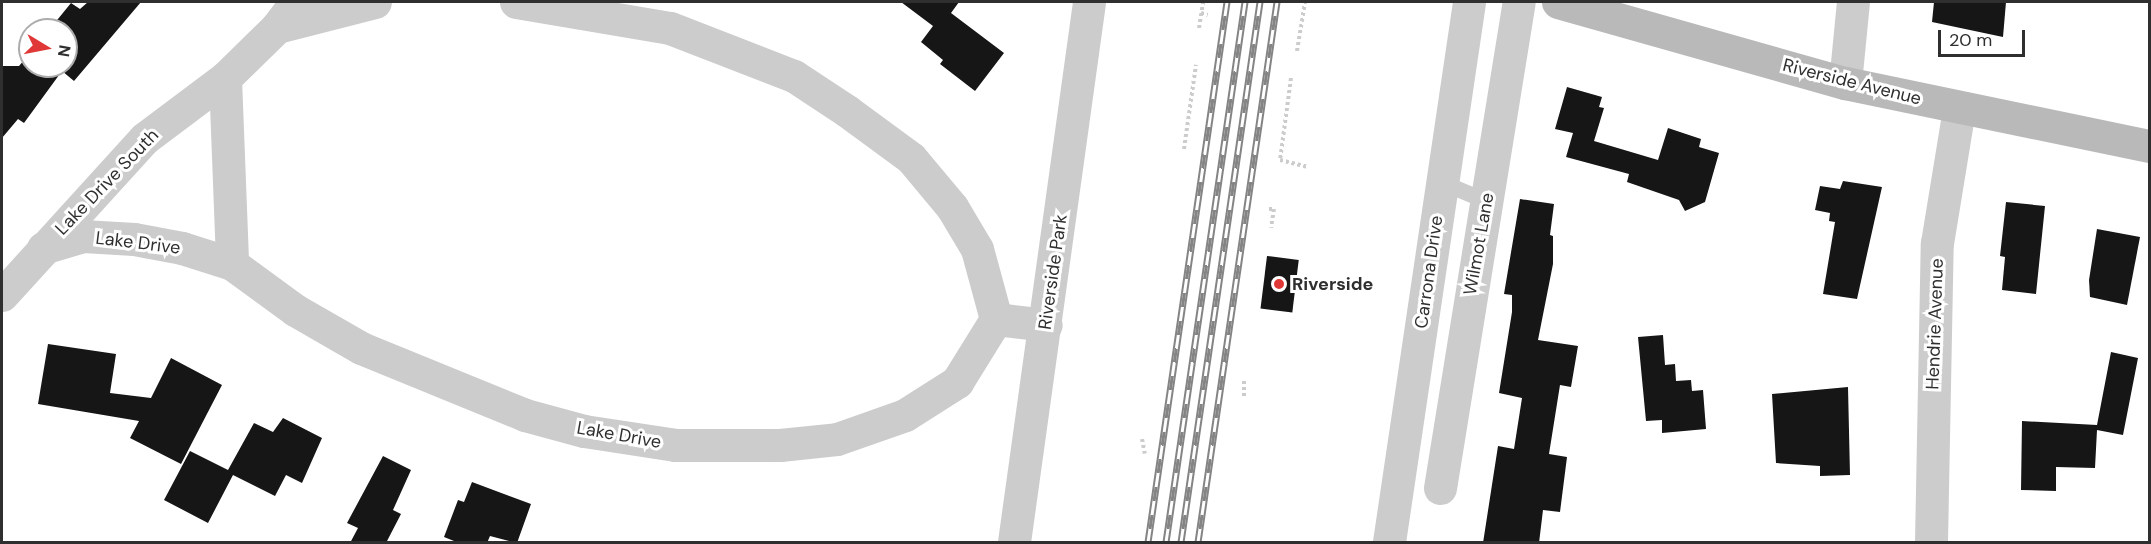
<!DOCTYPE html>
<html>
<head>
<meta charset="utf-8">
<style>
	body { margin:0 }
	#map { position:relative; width:2151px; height:544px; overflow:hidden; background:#fff; font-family:"DM Sans",sans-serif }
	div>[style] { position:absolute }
	.building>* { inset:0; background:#161616; transform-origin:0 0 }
	.path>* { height:4px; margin-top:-2px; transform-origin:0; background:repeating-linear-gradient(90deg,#ccc 0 3px,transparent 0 6px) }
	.lane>* { height:16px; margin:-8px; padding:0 8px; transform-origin:8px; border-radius:8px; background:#ccc }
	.street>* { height:33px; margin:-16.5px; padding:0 16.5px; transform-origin:16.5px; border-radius:16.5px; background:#ccc }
	.secondary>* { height:33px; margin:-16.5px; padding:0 16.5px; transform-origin:16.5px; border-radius:16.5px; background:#b9b9b9 }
	.rail>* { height:7px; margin-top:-3.5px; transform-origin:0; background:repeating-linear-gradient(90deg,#fff 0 14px,#848484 0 28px); box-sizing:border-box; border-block:2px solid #848484 }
	.dots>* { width:16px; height:16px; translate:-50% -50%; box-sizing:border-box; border:3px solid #fff; border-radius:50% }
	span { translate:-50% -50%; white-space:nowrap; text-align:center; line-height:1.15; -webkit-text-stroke:6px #fff; paint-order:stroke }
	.street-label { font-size:18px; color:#2f2f2f }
	.poi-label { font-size:18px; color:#2f2f2f; font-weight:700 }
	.left { translate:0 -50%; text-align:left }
	.frame { position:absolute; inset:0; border:3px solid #2f2f2f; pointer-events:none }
	.north { position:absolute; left:18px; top:18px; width:60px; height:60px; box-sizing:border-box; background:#fff; border:2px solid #acacac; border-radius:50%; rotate:100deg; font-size:16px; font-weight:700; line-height:24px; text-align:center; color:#2f2f2f }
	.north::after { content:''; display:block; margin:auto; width:21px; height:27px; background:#e03836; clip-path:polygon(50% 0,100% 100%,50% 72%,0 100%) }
	.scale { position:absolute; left:1938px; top:30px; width:87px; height:27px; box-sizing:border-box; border:3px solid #2f2f2f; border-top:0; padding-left:8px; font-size:18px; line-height:21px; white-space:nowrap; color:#2f2f2f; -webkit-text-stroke:4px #fff; paint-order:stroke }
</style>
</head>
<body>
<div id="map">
	<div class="building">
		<i style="clip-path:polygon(88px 2px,141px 2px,74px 81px,62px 71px,24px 123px,18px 119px,2px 138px,2px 66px,19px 66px,30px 53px,30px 66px,66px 66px,66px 30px,49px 30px,71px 3px,80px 9px)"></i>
		<i style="clip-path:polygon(901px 2px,959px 2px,951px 13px,1004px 53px,975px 91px,940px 64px,943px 60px,921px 42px,933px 26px)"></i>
		<i style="clip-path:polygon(1934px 2px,2006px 2px,2003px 37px,1932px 22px)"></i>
		<i style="clip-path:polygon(1567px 87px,1602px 97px,1599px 107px,1604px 108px,1594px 141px,1658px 160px,1668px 128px,1701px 139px,1699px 147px,1719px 153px,1705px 202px,1685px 211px,1679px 200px,1627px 182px,1629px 174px,1566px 157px,1573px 133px,1555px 129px)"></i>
		<i style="clip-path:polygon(1843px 181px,1882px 187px,1857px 299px,1823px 294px,1835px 222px,1829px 221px,1830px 213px,1815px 210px,1820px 186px,1840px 189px)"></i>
		<i style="clip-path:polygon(1520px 199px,1554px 204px,1550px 235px,1553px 236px,1553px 264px,1538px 340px,1578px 346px,1571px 387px,1560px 385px,1549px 454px,1567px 457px,1560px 512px,1543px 510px,1539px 543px,1483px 543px,1498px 446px,1514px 449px,1522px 398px,1499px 393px,1512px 312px,1512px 295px,1504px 294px)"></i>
		<i style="clip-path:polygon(2006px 202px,2045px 206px,2036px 294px,2002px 290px,2005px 257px,2000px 256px)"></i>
		<i style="clip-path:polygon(2097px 229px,2140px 237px,2127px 305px,2090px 297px,2089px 280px)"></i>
		<i style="left:1267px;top:256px;width:32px;height:53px;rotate:7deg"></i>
		<i style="clip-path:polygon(1663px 335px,1665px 365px,1675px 364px,1676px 381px,1691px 380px,1692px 391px,1703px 390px,1706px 429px,1662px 433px,1662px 420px,1646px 421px,1638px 337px)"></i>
		<i style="clip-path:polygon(48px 344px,116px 354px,110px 393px,151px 398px,171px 358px,222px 385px,181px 464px,130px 438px,139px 421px,38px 404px)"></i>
		<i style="clip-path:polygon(2111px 352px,2138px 358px,2123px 435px,2097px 430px,2095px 468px,2056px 467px,2056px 491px,2021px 490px,2022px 421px,2097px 425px)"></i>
		<i style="clip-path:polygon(1848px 387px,1850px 475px,1820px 476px,1820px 466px,1776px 463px,1772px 394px)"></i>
		<i style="clip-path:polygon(283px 418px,322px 438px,302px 483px,286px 475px,275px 496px,233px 475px,208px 523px,164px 500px,190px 451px,228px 470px,254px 423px,273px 432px)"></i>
		<i style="clip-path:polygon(383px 456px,411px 470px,393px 510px,401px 514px,386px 543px,350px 543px,358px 528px,347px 523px)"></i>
		<i style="clip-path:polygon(472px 482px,531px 504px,517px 543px,490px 536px,487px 543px,459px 543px,444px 537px,458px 500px,464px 502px)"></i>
	</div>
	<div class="path">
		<i style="left:1201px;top:13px;width:7px;rotate:16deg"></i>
		<i style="left:1199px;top:28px;width:26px;rotate:-81deg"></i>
		<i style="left:1297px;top:51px;width:50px;rotate:-80.7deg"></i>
		<i style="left:1291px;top:78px;width:83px;rotate:97.6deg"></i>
		<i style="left:1280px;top:160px;width:29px;rotate:14deg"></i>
		<i style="left:1184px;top:149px;width:85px;rotate:-81.9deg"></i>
		<i style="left:1269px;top:209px;width:5px"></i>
		<i style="left:1274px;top:209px;width:19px;rotate:99deg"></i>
		<i style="left:1244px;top:396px;width:16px;rotate:-90deg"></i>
		<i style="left:1142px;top:439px;width:15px;rotate:79deg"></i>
	</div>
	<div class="lane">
		<i style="left:1441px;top:182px;width:49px;rotate:22.9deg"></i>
	</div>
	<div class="street">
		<i style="left:516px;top:2px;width:156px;rotate:9.6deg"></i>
		<i style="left:670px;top:28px;width:133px;rotate:21.2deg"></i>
		<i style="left:794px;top:76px;width:64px;rotate:33.4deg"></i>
		<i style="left:847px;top:111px;width:79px;rotate:36.3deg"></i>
		<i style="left:911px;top:158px;width:64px;rotate:50.1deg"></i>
		<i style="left:952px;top:207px;width:49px;rotate:59.2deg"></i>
		<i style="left:977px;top:249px;width:73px;rotate:74.8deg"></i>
		<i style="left:277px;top:27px;width:101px;rotate:-14.3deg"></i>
		<i style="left:225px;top:78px;width:186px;rotate:87.8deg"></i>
		<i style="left:1845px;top:83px;width:81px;rotate:-84.4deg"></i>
		<i style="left:43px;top:248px;width:42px;rotate:-16.7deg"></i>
		<i style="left:83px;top:236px;width:51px;rotate:3.4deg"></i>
		<i style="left:134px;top:239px;width:49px;rotate:10.6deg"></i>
		<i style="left:182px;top:248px;width:52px;rotate:17.7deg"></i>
		<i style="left:232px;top:264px;width:78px;rotate:36.1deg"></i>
		<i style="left:295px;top:310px;width:76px;rotate:29.9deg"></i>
		<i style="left:361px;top:348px;width:177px;rotate:22.2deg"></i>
		<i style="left:525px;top:415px;width:61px;rotate:15.2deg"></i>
		<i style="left:584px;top:431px;width:92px;rotate:8.7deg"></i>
		<i style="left:675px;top:445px;width:105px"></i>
		<i style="left:780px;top:445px;width:57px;rotate:-6deg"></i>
		<i style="left:837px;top:439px;width:72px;rotate:-19.4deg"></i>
		<i style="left:905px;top:415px;width:62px;rotate:-32.4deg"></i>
		<i style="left:957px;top:382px;width:74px;rotate:-58.2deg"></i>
		<i style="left:996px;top:319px;width:50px;rotate:6.8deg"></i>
		<i style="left:2px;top:295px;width:212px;rotate:-47.7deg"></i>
		<i style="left:145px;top:138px;width:100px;rotate:-36.9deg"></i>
		<i style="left:225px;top:78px;width:73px;rotate:-44.4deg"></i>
		<i style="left:277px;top:27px;width:31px;rotate:-53deg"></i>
		<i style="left:1440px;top:488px;width:492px;rotate:-80.8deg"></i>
		<i style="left:1014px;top:542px;width:545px;rotate:-82.09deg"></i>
		<i style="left:1389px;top:542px;width:546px;rotate:-81.57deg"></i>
		<i style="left:1931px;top:542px;width:299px;rotate:-88.9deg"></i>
		<i style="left:1937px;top:243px;width:137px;rotate:-80.7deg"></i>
	</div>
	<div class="secondary">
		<i style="left:1558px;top:2px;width:298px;rotate:15.8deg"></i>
		<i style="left:1845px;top:83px;width:311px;rotate:11.7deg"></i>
	</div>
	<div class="rail">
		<i style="left:1148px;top:542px;width:546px;rotate:-81.68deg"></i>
		<i style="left:1166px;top:542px;width:546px;rotate:-81.68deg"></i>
		<i style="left:1181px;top:542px;width:546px;rotate:-81.68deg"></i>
		<i style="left:1198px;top:542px;width:546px;rotate:-81.68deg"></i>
	</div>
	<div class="dots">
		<i style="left:1279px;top:284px;background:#e03836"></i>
	</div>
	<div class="street-label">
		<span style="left:1852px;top:82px;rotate:14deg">Riverside Avenue</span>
		<span style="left:107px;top:182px;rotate:-46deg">Lake Drive South</span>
		<span style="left:138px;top:243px;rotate:7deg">Lake Drive</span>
		<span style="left:1479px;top:244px;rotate:-80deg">Wilmot Lane</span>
		<span style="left:1053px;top:272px;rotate:-82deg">Riverside Park</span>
		<span style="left:1429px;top:272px;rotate:-82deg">Carrona Drive</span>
		<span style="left:1935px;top:324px;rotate:-88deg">Hendrie Avenue</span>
		<span style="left:619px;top:435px;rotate:10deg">Lake Drive</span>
	</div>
	<div class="poi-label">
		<span class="left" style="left:1292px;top:284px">Riverside</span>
	</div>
	<div class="frame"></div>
	<div class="north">N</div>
	<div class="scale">20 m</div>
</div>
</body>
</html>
